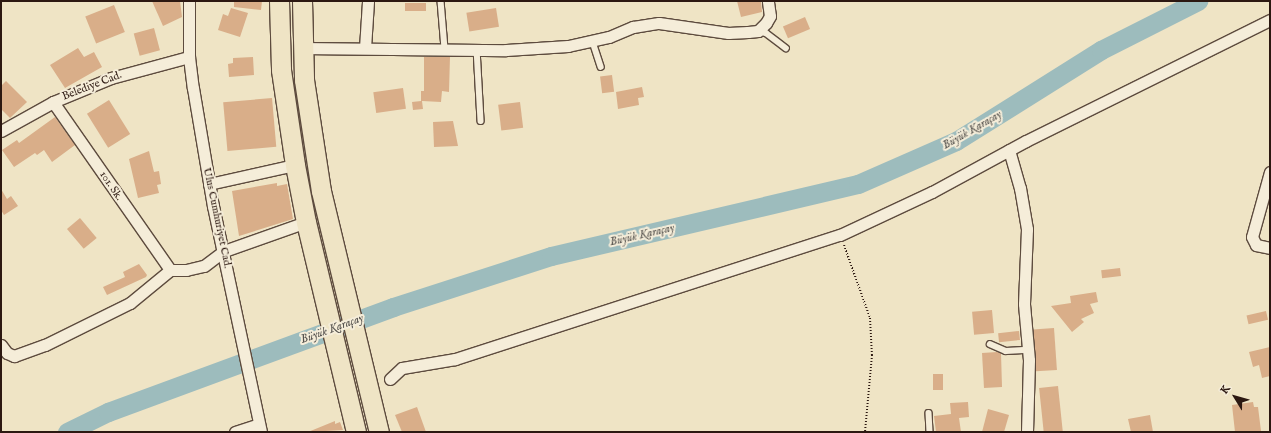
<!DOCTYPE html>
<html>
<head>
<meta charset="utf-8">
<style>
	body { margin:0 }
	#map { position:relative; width:1271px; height:433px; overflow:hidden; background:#efe4c5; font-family:"IM FELL English",serif }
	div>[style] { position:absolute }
	.river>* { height:19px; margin:-9.5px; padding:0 9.5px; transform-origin:9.5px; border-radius:9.5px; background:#9dbcbd }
	.building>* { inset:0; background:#d9ae89; transform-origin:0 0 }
	.path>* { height:2px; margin-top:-1px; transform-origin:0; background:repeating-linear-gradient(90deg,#2c1811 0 1px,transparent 0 3px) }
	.roads { filter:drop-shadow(1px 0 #5d4b3e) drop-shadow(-1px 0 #5d4b3e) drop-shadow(0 1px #5d4b3e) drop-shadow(0 -1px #5d4b3e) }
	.service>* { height:5.5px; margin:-2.75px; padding:0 2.75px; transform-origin:2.75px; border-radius:2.75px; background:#f5edd9 }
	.minor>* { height:11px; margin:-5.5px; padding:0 5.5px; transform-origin:5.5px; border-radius:5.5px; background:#f5edd9 }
	.trunk>* { height:19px; margin:-9.5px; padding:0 9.5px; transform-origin:9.5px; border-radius:9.5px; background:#efe4c5 }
	span { translate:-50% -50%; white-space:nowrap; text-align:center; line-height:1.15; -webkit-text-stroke:4px #f5edd9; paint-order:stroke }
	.street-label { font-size:11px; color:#2c1811 }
	.water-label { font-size:12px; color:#54514d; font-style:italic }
	.frame { position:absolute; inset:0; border:2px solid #2c1811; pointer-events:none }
	.north { position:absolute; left:1215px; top:377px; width:40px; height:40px; -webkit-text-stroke:3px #f5edd9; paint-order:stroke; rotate:307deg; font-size:11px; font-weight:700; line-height:16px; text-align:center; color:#2c1811 }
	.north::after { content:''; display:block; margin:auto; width:14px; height:18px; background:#2c1811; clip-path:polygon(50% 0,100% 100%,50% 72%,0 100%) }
</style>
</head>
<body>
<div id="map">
	<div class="river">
		<i style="left:67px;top:432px;width:46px;rotate:-26deg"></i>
		<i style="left:108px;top:412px;width:304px;rotate:-20.2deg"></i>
		<i style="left:393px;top:307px;width:166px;rotate:-17.9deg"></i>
		<i style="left:551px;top:256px;width:315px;rotate:-13.2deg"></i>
		<i style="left:858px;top:184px;width:107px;rotate:-23.7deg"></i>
		<i style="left:956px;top:141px;width:171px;rotate:-32.1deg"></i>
		<i style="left:1101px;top:50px;width:109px;rotate:-26.8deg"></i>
	</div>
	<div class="building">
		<i style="clip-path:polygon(152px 1px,180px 1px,182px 17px,163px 26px)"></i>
		<i style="clip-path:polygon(234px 1px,262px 1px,261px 10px,234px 7px)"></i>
		<i style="clip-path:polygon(737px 1px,761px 1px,762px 12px,741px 17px)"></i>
		<i style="left:405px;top:3px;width:21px;height:8px"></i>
		<i style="left:114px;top:5px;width:29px;height:31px;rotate:68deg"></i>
		<i style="clip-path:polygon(231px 8px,248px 13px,240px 37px,218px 30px,223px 14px,228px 16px)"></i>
		<i style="left:496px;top:8px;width:19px;height:30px;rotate:81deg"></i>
		<i style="left:805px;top:17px;width:13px;height:24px;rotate:67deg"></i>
		<i style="left:154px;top:28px;width:23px;height:21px;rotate:75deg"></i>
		<i style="clip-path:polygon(78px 48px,84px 57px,94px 52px,102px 67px,65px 88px,50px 65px)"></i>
		<i style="clip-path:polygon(253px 57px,254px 75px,229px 77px,228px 64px,233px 63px,233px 58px)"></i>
		<i style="clip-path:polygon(424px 57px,450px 57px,449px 92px,442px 91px,441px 102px,422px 101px,423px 109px,413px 110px,412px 102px,421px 101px,421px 91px,424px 91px)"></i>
		<i style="left:612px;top:75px;width:17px;height:12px;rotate:83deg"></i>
		<i style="clip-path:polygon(6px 81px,27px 102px,10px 118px,1px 109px,1px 86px)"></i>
		<i style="clip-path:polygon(642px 87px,644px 97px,638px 98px,639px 105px,618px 109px,616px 92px)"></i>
		<i style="left:403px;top:88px;width:21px;height:30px;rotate:82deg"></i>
		<i style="left:272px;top:98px;width:49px;height:49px;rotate:85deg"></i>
		<i style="left:109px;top:100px;width:40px;height:26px;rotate:58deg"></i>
		<i style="left:520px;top:102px;width:26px;height:22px;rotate:83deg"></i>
		<i style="clip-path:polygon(55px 117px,75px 145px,52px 162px,44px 150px,37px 155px,35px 153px,14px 167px,2px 150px,17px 140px,19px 143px)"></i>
		<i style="clip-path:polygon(453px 121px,458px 146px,434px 147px,433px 122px)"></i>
		<i style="clip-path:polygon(149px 151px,154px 172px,159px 171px,161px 184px,157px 185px,159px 193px,138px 198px,129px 159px)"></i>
		<i style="clip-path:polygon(277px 183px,277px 186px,287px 184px,293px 219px,239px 236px,232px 191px)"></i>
		<i style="clip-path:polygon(1px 189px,7px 199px,11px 196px,18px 206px,4px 215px,1px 210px)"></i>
		<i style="left:80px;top:218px;width:26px;height:17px;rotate:50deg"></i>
		<i style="clip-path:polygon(139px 264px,147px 275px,146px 277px,107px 295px,103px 287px,125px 277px,123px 272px)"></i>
		<i style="left:1120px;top:268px;width:8px;height:19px;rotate:83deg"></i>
		<i style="clip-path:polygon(1096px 292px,1098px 302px,1090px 304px,1094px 313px,1081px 319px,1084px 322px,1072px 332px,1051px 306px,1071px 303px,1070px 296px)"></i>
		<i style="left:992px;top:310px;width:23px;height:20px;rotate:85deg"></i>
		<i style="left:1266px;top:311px;width:9px;height:20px;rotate:77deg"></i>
		<i style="left:1054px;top:328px;width:42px;height:21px;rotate:86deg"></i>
		<i style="left:1019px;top:331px;width:9px;height:21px;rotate:84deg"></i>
		<i style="clip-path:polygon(1270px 347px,1270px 376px,1262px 378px,1259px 365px,1253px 367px,1249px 352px)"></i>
		<i style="clip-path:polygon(997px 352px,1001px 353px,1002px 387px,984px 388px,982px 353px)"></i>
		<i style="left:933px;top:374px;width:10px;height:16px"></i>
		<i style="left:1058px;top:386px;width:46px;height:19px;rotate:84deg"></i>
		<i style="clip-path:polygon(968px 402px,969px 417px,959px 418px,961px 432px,936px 432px,934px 416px,951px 414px,950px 403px)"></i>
		<i style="clip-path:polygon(1253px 402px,1254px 407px,1258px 407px,1261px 431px,1235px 432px,1232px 405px)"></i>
		<i style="clip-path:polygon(417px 407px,426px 432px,402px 432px,395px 415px)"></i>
		<i style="clip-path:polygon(988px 409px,1009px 415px,1004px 432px,982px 432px)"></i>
		<i style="clip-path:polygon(1150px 415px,1153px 432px,1131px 432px,1128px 419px)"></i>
		<i style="clip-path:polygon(335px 421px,335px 424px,340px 422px,343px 430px,308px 432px)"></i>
	</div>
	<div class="path">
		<i style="left:844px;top:245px;width:77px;rotate:70.4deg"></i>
		<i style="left:870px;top:318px;width:37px;rotate:87deg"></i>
		<i style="left:872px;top:355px;width:77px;rotate:95.2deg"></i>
	</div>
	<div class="roads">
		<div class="service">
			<i style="left:441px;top:1px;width:48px;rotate:85.2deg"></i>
			<i style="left:758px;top:31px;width:8px;rotate:14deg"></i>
			<i style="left:766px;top:33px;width:25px;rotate:37deg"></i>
			<i style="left:593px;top:42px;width:26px;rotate:72deg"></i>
			<i style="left:477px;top:49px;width:72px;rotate:86.8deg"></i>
			<i style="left:990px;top:344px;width:17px;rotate:24deg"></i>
			<i style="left:1006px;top:351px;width:22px;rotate:-3deg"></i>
			<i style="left:929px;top:413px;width:19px;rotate:87deg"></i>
		</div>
		<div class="minor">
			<i style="left:189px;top:1px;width:56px;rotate:90deg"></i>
			<i style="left:189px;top:57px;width:31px;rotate:83deg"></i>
			<i style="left:193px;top:88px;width:120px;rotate:80.4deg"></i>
			<i style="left:213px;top:206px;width:231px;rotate:78deg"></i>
			<i style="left:301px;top:48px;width:205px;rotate:0.6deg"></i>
			<i style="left:506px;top:50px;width:62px;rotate:-3.7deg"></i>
			<i style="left:568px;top:46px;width:42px;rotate:-12.4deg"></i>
			<i style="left:609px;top:37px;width:26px;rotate:-23deg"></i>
			<i style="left:633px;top:27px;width:26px;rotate:-9deg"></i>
			<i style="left:659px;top:23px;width:70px;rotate:8.2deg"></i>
			<i style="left:728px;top:33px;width:20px;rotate:-3deg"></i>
			<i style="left:748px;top:32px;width:10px;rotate:-6deg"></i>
			<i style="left:758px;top:31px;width:11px;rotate:-45deg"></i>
			<i style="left:766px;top:23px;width:8px;rotate:-60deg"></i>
			<i style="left:770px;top:16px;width:15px;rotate:-98deg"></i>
			<i style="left:365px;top:48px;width:47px;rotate:-86.3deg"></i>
			<i style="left:53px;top:102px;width:205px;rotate:55.1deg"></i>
			<i style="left:1px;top:131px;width:60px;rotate:-29.1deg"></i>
			<i style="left:53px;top:102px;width:63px;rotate:-22.5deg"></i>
			<i style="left:111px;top:78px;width:81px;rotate:-15.1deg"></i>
			<i style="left:1009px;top:150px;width:40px;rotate:74deg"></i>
			<i style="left:1020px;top:188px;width:42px;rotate:80.3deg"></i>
			<i style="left:1027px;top:229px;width:75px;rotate:92.3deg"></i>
			<i style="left:1024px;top:304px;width:56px;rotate:84.9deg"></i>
			<i style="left:1029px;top:360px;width:72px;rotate:91.6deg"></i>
			<i style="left:1270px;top:172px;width:67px;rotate:105.5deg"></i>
			<i style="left:1252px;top:237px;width:9px;rotate:63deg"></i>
			<i style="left:1256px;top:245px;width:14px;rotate:12deg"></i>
			<i style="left:209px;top:184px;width:88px;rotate:-12.5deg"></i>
			<i style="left:1px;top:345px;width:10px;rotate:53deg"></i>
			<i style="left:7px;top:353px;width:8px;rotate:23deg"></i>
			<i style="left:14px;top:356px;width:33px;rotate:-20deg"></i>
			<i style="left:45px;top:345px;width:95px;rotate:-26.3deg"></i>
			<i style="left:130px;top:303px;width:52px;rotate:-39.5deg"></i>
			<i style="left:170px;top:270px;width:16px"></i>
			<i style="left:186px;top:270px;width:18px;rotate:-13deg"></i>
			<i style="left:204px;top:266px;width:25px;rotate:-37deg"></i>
			<i style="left:224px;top:251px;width:87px;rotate:-19.5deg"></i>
			<i style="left:390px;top:379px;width:16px;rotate:-43deg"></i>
			<i style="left:402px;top:368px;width:54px;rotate:-9.6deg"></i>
			<i style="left:455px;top:359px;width:404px;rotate:-17.9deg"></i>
			<i style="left:840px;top:235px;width:102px;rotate:-25.1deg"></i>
			<i style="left:932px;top:192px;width:107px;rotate:-28.5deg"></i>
			<i style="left:1026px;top:141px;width:272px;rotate:-26.4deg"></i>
			<i style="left:235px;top:432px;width:25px;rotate:-18deg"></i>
		</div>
		<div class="trunk">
			<i style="left:279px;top:1px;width:69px;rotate:88.3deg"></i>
			<i style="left:281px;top:70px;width:96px;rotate:81.6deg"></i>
			<i style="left:295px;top:165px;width:58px;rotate:79.1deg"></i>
			<i style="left:306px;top:222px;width:216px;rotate:76.6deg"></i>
			<i style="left:302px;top:1px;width:79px;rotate:88.5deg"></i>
			<i style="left:304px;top:80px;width:112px;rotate:81.3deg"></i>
			<i style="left:321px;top:191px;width:248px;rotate:76.5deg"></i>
		</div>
	</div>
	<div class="street-label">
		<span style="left:92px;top:86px;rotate:-21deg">Belediye Cad.</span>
		<span style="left:111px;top:186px;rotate:56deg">101. Sk.</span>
		<span style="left:217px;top:218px;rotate:78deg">Ulus Cumhuriyet Cad.</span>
	</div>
	<div class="water-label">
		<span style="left:972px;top:130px;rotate:-30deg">Büyük Karaçay</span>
		<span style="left:642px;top:235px;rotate:-13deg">Büyük Karaçay</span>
		<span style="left:332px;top:329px;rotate:-20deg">Büyük Karaçay</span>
	</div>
	<div class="frame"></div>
	<div class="north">K</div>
</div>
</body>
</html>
